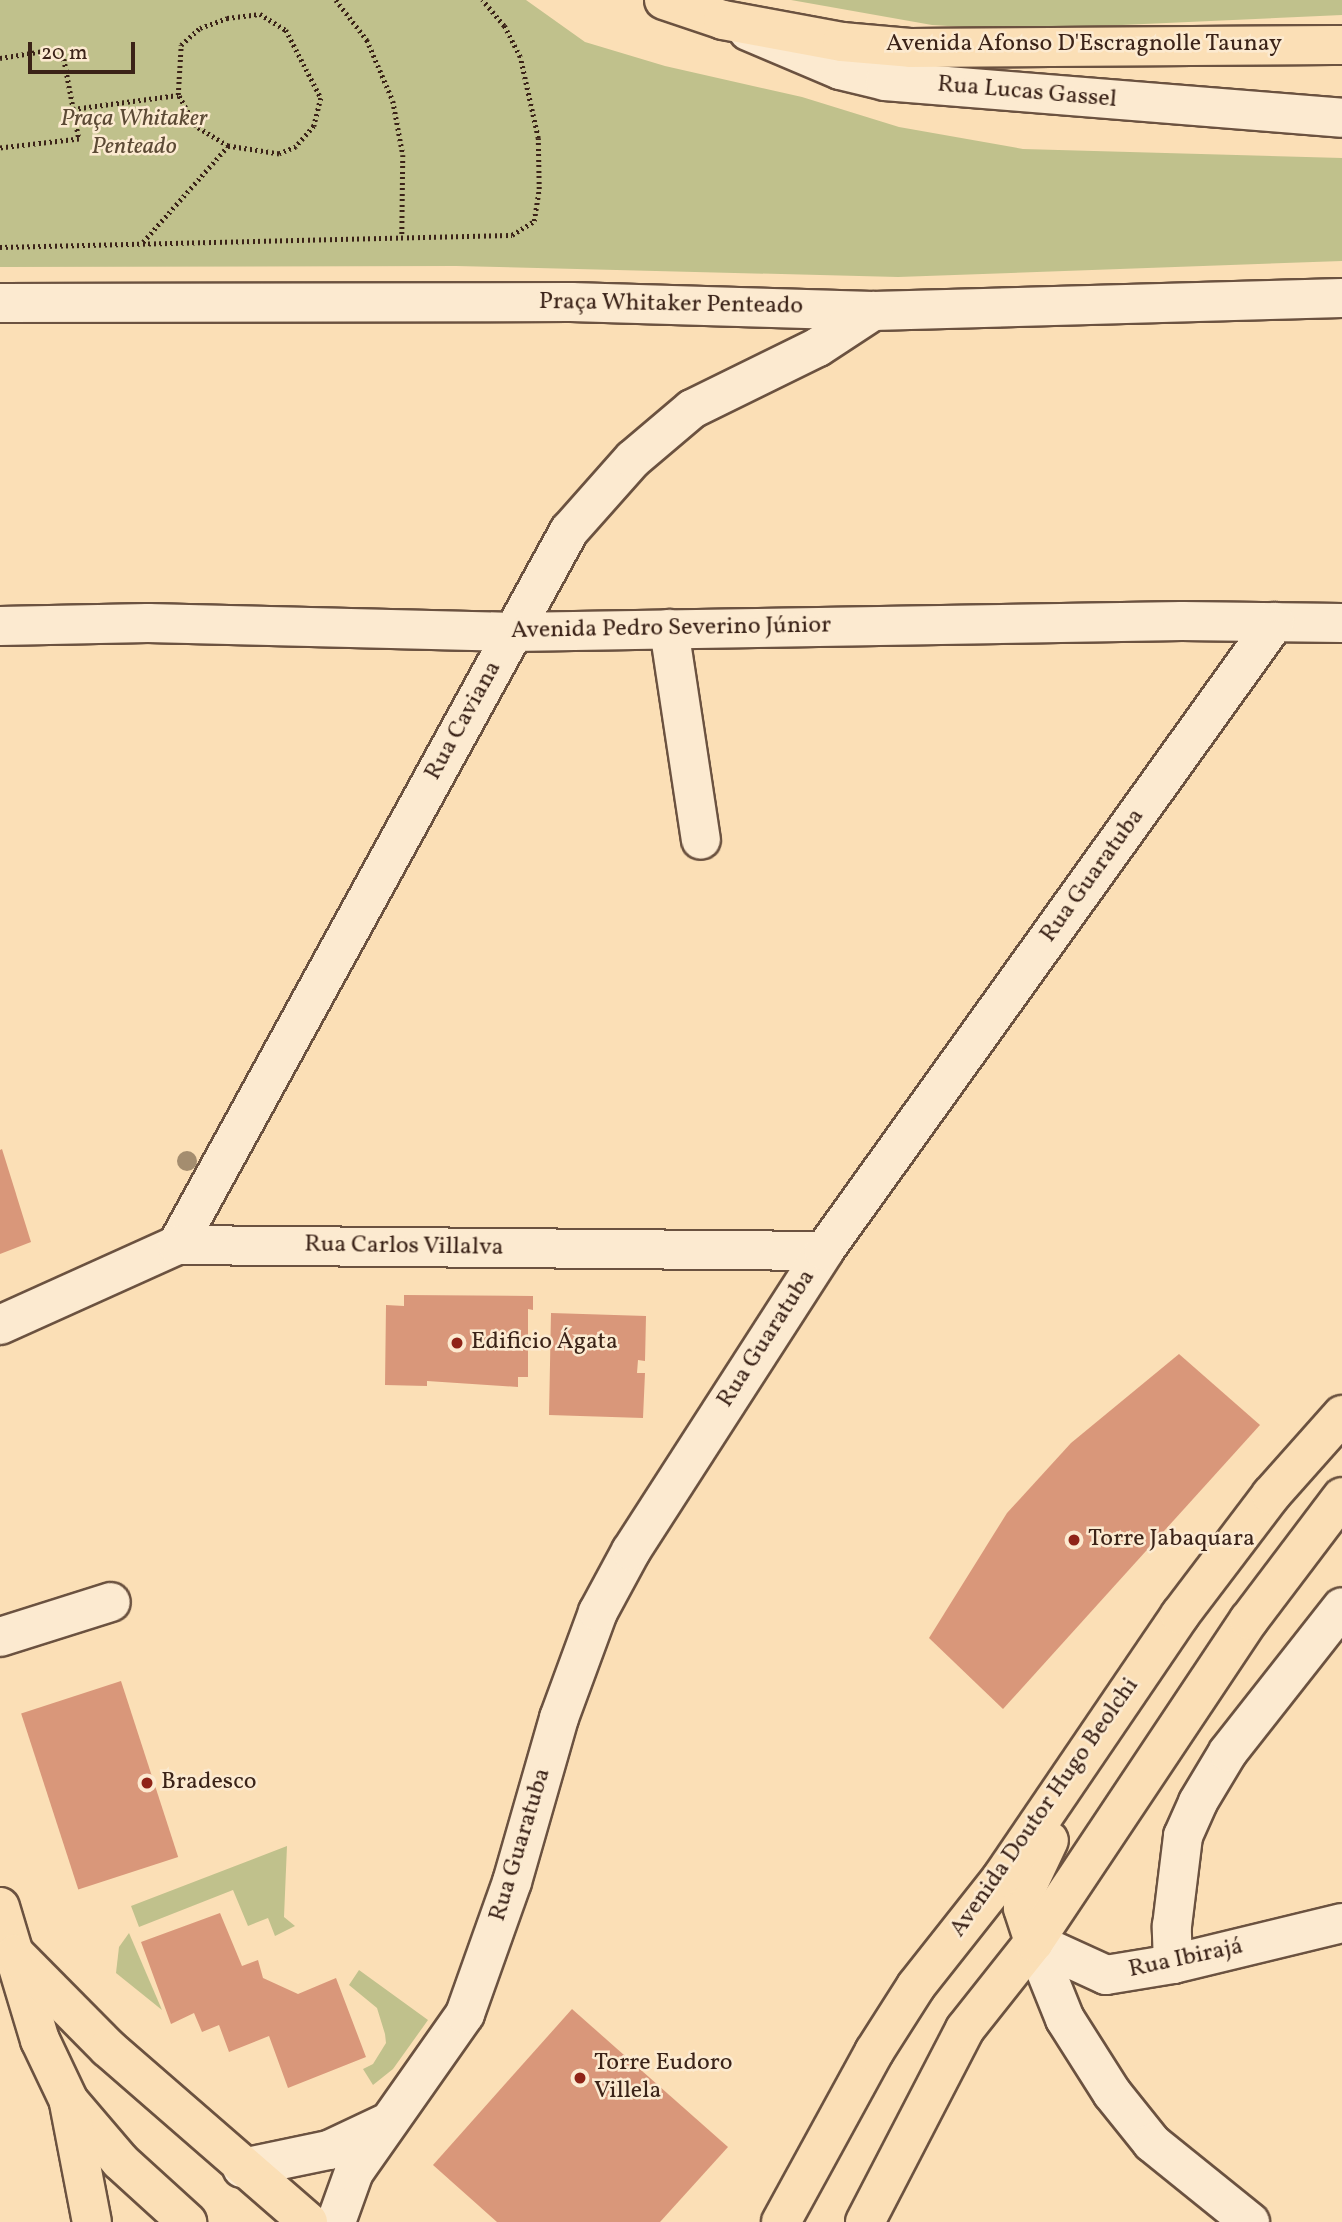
<!DOCTYPE html>
<html>
<head>
<meta charset="utf-8">
<style>
	body { margin:0 }
	#map { position:relative; width:1342px; height:2222px; overflow:hidden; background:#fbdfb6; font-family:Vollkorn,serif }
	div>[style] { position:absolute }
	.green>* { inset:0; background:#c0c18c }
	.building>* { inset:0; background:#d9977a; transform-origin:0 0 }
	.path>* { height:4.5px; margin-top:-2.25px; transform-origin:0; background:repeating-linear-gradient(90deg,#3b2318 0 2px,transparent 0 5.5px) }
	.roads { filter:drop-shadow(2px 0 #6b5240) drop-shadow(-2px 0 #6b5240) drop-shadow(0 2px #6b5240) drop-shadow(0 -2px #6b5240) }
	.minor>* { height:38px; margin:-19px; padding:0 19px; transform-origin:19px; border-radius:19px; background:#fcead0 }
	.major>* { height:38px; margin:-19px; padding:0 19px; transform-origin:19px; border-radius:19px; background:#fbdfb6 }
	.highway>* { height:38px; margin:-19px; padding:0 19px; transform-origin:19px; border-radius:19px; background:#fbdfb6 }
	.trees>* { width:20px; height:20px; margin:-10px; border-radius:50%; background:#a48d6f }
	.dots>* { width:19px; height:19px; translate:-50% -50%; box-sizing:border-box; border:4px solid #fcead0; border-radius:50% }
	span { translate:-50% -50%; white-space:nowrap; text-align:center; line-height:1.15; -webkit-text-stroke:5px #fcead0; paint-order:stroke }
	.street-label { font-size:24px; color:#3b2318 }
	.park-label { font-size:24px; color:#5c4a35; font-style:italic }
	.poi-label { font-size:24px; color:#3b2318 }
	.left { translate:0 -50%; text-align:left }
	.scale { position:absolute; left:28px; top:42px; width:107px; height:32px; box-sizing:border-box; border:4px solid #3b2318; border-top:0; padding-left:9px; font-size:21px; line-height:24px; white-space:nowrap; color:#3b2318; -webkit-text-stroke:5px #fcead0; paint-order:stroke }
</style>
</head>
<body>
<div id="map">
	<div class="green">
		<i style="clip-path:polygon(0 0,526px 0,585px 42px,665px 66px,802px 97px,899px 127px,1023px 149px,1342px 158px,1342px 261px,898px 277px,456px 266px,0 267px)"></i>
		<i style="clip-path:polygon(791px 0,1342px 0,1342px 15px,1012px 30px,932px 25px)"></i>
		<i style="clip-path:polygon(287px 1846px,284px 1917px,295px 1926px,275px 1936px,268px 1918px,248px 1926px,233px 1890px,139px 1927px,131px 1906px)"></i>
		<i style="clip-path:polygon(129px 1933px,162px 2010px,116px 1973px,119px 1947px)"></i>
		<i style="clip-path:polygon(359px 1970px,428px 2020px,393px 2069px,373px 2085px,363px 2069px,373px 2064px,386px 2043px,385px 2034px,377px 2008px,349px 1985px)"></i>
	</div>
	<div class="building">
		<i style="clip-path:polygon(2px 1149px,31px 1242px,0 1254px,0 1150px)"></i>
		<i style="clip-path:polygon(404px 1295px,533px 1296px,533px 1310px,528px 1309px,528px 1377px,518px 1377px,518px 1387px,427px 1381px,427px 1386px,385px 1385px,386px 1305px,404px 1306px)"></i>
		<i style="clip-path:polygon(551px 1313px,646px 1316px,645px 1361px,638px 1360px,637px 1373px,645px 1373px,643px 1418px,549px 1415px)"></i>
		<i style="clip-path:polygon(1179px 1354px,1260px 1425px,1003px 1709px,929px 1638px,1007px 1513px,1071px 1443px)"></i>
		<i style="left:121px;top:1681px;width:185px;height:105px;rotate:72deg"></i>
		<i style="clip-path:polygon(220px 1913px,242px 1966px,258px 1960px,263px 1978px,298px 1994px,336px 1978px,366px 2057px,288px 2088px,269px 2036px,229px 2052px,219px 2025px,202px 2032px,194px 2013px,171px 2024px,141px 1942px)"></i>
		<i style="clip-path:polygon(572px 2009px,728px 2147px,660px 2222px,497px 2222px,433px 2165px)"></i>
	</div>
	<div class="path">
		<i style="left:336px;top:0;width:51px;rotate:52.2deg"></i>
		<i style="left:367px;top:40px;width:66px;rotate:66.9deg"></i>
		<i style="left:393px;top:101px;width:55px;rotate:79.5deg"></i>
		<i style="left:403px;top:155px;width:82px;rotate:90.7deg"></i>
		<i style="left:260px;top:14px;width:31px;rotate:32deg"></i>
		<i style="left:286px;top:30px;width:76px;rotate:62.8deg"></i>
		<i style="left:321px;top:98px;width:29px;rotate:104deg"></i>
		<i style="left:314px;top:126px;width:28px;rotate:131deg"></i>
		<i style="left:296px;top:147px;width:18px;rotate:158deg"></i>
		<i style="left:279px;top:154px;width:52px;rotate:-171.1deg"></i>
		<i style="left:228px;top:146px;width:37px;rotate:-149deg"></i>
		<i style="left:196px;top:127px;width:37px;rotate:-119deg"></i>
		<i style="left:178px;top:95px;width:50px;rotate:-86.6deg"></i>
		<i style="left:181px;top:45px;width:25px;rotate:-42deg"></i>
		<i style="left:200px;top:28px;width:29px;rotate:-20deg"></i>
		<i style="left:227px;top:18px;width:33px;rotate:-7deg"></i>
		<i style="left:0;top:58px;width:63px;rotate:-9.2deg"></i>
		<i style="left:62px;top:48px;width:93px;rotate:79.4deg"></i>
		<i style="left:79px;top:139px;width:80px;rotate:173.5deg"></i>
		<i style="left:73px;top:109px;width:106px;rotate:-7.6deg"></i>
		<i style="left:143px;top:242px;width:128px;rotate:-48.5deg"></i>
		<i style="left:0;top:247px;width:512px;rotate:-1.34deg"></i>
		<i style="left:512px;top:235px;width:26px;rotate:-32deg"></i>
		<i style="left:534px;top:221px;width:32px;rotate:-81deg"></i>
		<i style="left:539px;top:189px;width:51px;rotate:-91.1deg"></i>
		<i style="left:538px;top:138px;width:83px;rotate:-102.5deg"></i>
		<i style="left:520px;top:57px;width:35px;rotate:-117deg"></i>
		<i style="left:504px;top:26px;width:34px;rotate:-130deg"></i>
	</div>
	<div class="roads">
		<div class="minor">
			<i style="left:748px;top:31px;width:100px;rotate:23deg"></i>
			<i style="left:840px;top:70px;width:46px;rotate:13.7deg"></i>
			<i style="left:885px;top:81px;width:458px;rotate:4.6deg"></i>
			<i style="left:0;top:303px;width:571px;rotate:-0.1deg"></i>
			<i style="left:571px;top:302px;width:302px;rotate:1.7deg"></i>
			<i style="left:873px;top:311px;width:469px;rotate:-1.6deg"></i>
			<i style="left:0;top:626px;width:148px;rotate:-1.2deg"></i>
			<i style="left:148px;top:623px;width:365px;rotate:1.4deg"></i>
			<i style="left:513px;top:632px;width:669px;rotate:-0.94deg"></i>
			<i style="left:1182px;top:621px;width:160px;rotate:0.7deg"></i>
			<i style="left:669px;top:629px;width:213px;rotate:81.4deg"></i>
			<i style="left:177px;top:1245px;width:815px;rotate:-61.23deg"></i>
			<i style="left:569px;top:531px;width:96px;rotate:-48.4deg"></i>
			<i style="left:633px;top:459px;width:77px;rotate:-40.3deg"></i>
			<i style="left:692px;top:409px;width:140px;rotate:-26.2deg"></i>
			<i style="left:818px;top:347px;width:66px;rotate:-33.2deg"></i>
			<i style="left:0;top:1325px;width:194px;rotate:-24.3deg"></i>
			<i style="left:177px;top:1245px;width:647px;rotate:0.53deg"></i>
			<i style="left:0;top:1637px;width:116px;rotate:-17.5deg"></i>
			<i style="left:1034px;top:1942px;width:83px;rotate:68.1deg"></i>
			<i style="left:1065px;top:2019px;width:88px;rotate:57.6deg"></i>
			<i style="left:1112px;top:2093px;width:64px;rotate:51.3deg"></i>
			<i style="left:1152px;top:2143px;width:126px;rotate:38.9deg"></i>
			<i style="left:1034px;top:1942px;width:79px;rotate:24.6deg"></i>
			<i style="left:1106px;top:1975px;width:68px;rotate:-9.3deg"></i>
			<i style="left:1173px;top:1964px;width:174px;rotate:-13.6deg"></i>
			<i style="left:1173px;top:1964px;width:38px;rotate:-92deg"></i>
			<i style="left:1172px;top:1926px;width:91px;rotate:-83deg"></i>
			<i style="left:1183px;top:1836px;width:37px;rotate:-66deg"></i>
			<i style="left:1198px;top:1802px;width:58px;rotate:-59deg"></i>
			<i style="left:1228px;top:1752px;width:184px;rotate:-51.8deg"></i>
			<i style="left:242px;top:2168px;width:89px;rotate:-11.7deg"></i>
			<i style="left:329px;top:2150px;width:61px;rotate:-25.3deg"></i>
			<i style="left:336px;top:2222px;width:53px;rotate:-70.2deg"></i>
			<i style="left:354px;top:2172px;width:193px;rotate:-54.9deg"></i>
			<i style="left:465px;top:2014px;width:140px;rotate:-70.4deg"></i>
			<i style="left:512px;top:1882px;width:171px;rotate:-74deg"></i>
			<i style="left:559px;top:1718px;width:113px;rotate:-69.8deg"></i>
			<i style="left:598px;top:1612px;width:69px;rotate:-61.6deg"></i>
			<i style="left:631px;top:1551px;width:357px;rotate:-57.2deg"></i>
			<i style="left:824px;top:1251px;width:774px;rotate:-54.36deg"></i>
		</div>
		<div class="major">
			<i style="left:0;top:1907px;width:139px;rotate:73.3deg"></i>
			<i style="left:40px;top:2040px;width:68px;rotate:64.6deg"></i>
			<i style="left:69px;top:2101px;width:79px;rotate:49.6deg"></i>
			<i style="left:120px;top:2161px;width:91px;rotate:42.3deg"></i>
			<i style="left:1034px;top:1942px;width:36px;rotate:-108deg"></i>
			<i style="left:1023px;top:1908px;width:17px;rotate:-83deg"></i>
			<i style="left:1025px;top:1891px;width:56px;rotate:-64.8deg"></i>
			<i style="left:15px;top:1954px;width:132px;rotate:45.3deg"></i>
			<i style="left:108px;top:2048px;width:265px;rotate:41deg"></i>
			<i style="left:69px;top:2103px;width:121px;rotate:79.1deg"></i>
			<i style="left:781px;top:2222px;width:194px;rotate:-61.3deg"></i>
			<i style="left:874px;top:2052px;width:78px;rotate:-57.5deg"></i>
			<i style="left:916px;top:1986px;width:139px;rotate:-51.7deg"></i>
			<i style="left:1002px;top:1877px;width:317px;rotate:-55.8deg"></i>
			<i style="left:1180px;top:1615px;width:151px;rotate:-52.8deg"></i>
			<i style="left:1271px;top:1495px;width:107px;rotate:-48.4deg"></i>
			<i style="left:865px;top:2222px;width:217px;rotate:-62.6deg"></i>
			<i style="left:965px;top:2029px;width:111px;rotate:-51.6deg"></i>
			<i style="left:1034px;top:1942px;width:387px;rotate:-56.3deg"></i>
			<i style="left:1249px;top:1620px;width:154px;rotate:-52.9deg"></i>
		</div>
		<div class="highway">
			<i style="left:664px;top:0;width:62px;rotate:18.7deg"></i>
			<i style="left:723px;top:20px;width:121px;rotate:10.5deg"></i>
			<i style="left:842px;top:42px;width:68px;rotate:5deg"></i>
			<i style="left:910px;top:48px;width:432px;rotate:-0.4deg"></i>
		</div>
	</div>
	<div class="trees">
		<i style="left:187px;top:1161px"></i>
	</div>
	<div class="dots">
		<i style="left:457px;top:1343px;background:#8f2418"></i>
		<i style="left:1074px;top:1540px;background:#8f2418"></i>
		<i style="left:147px;top:1783px;background:#8f2418"></i>
		<i style="left:580px;top:2078px;background:#8f2418"></i>
	</div>
	<div class="street-label">
		<span style="left:1084px;top:45px">Avenida Afonso D'Escragnolle Taunay</span>
		<span style="left:1027px;top:93px;rotate:5deg">Rua Lucas Gassel</span>
		<span style="left:671px;top:305px;rotate:1deg">Praça Whitaker Penteado</span>
		<span style="left:671px;top:629px;rotate:-1deg">Avenida Pedro Severino Júnior</span>
		<span style="left:464px;top:721px;rotate:-61deg">Rua Caviana</span>
		<span style="left:1093px;top:876px;rotate:-54deg">Rua Guaratuba</span>
		<span style="left:404px;top:1247px;rotate:1deg">Rua Carlos Villalva</span>
		<span style="left:767px;top:1339px;rotate:-57deg">Rua Guaratuba</span>
		<span style="left:1045px;top:1808px;rotate:-55deg">Avenida Doutor Hugo Beolchi</span>
		<span style="left:521px;top:1845px;rotate:-73deg">Rua Guaratuba</span>
		<span style="left:1186px;top:1959px;rotate:-12deg">Rua Ibirajá</span>
	</div>
	<div class="park-label">
		<span style="left:134px;top:134px">Praça Whitaker<br>Penteado</span>
	</div>
	<div class="poi-label">
		<span class="left" style="left:471px;top:1343px">Edificio Ágata</span>
		<span class="left" style="left:1088px;top:1540px">Torre Jabaquara</span>
		<span class="left" style="left:161px;top:1783px">Bradesco</span>
		<span class="left" style="left:594px;top:2078px">Torre Eudoro<br>Villela</span>
	</div>
	<div class="scale">20 m</div>
</div>
</body>
</html>
